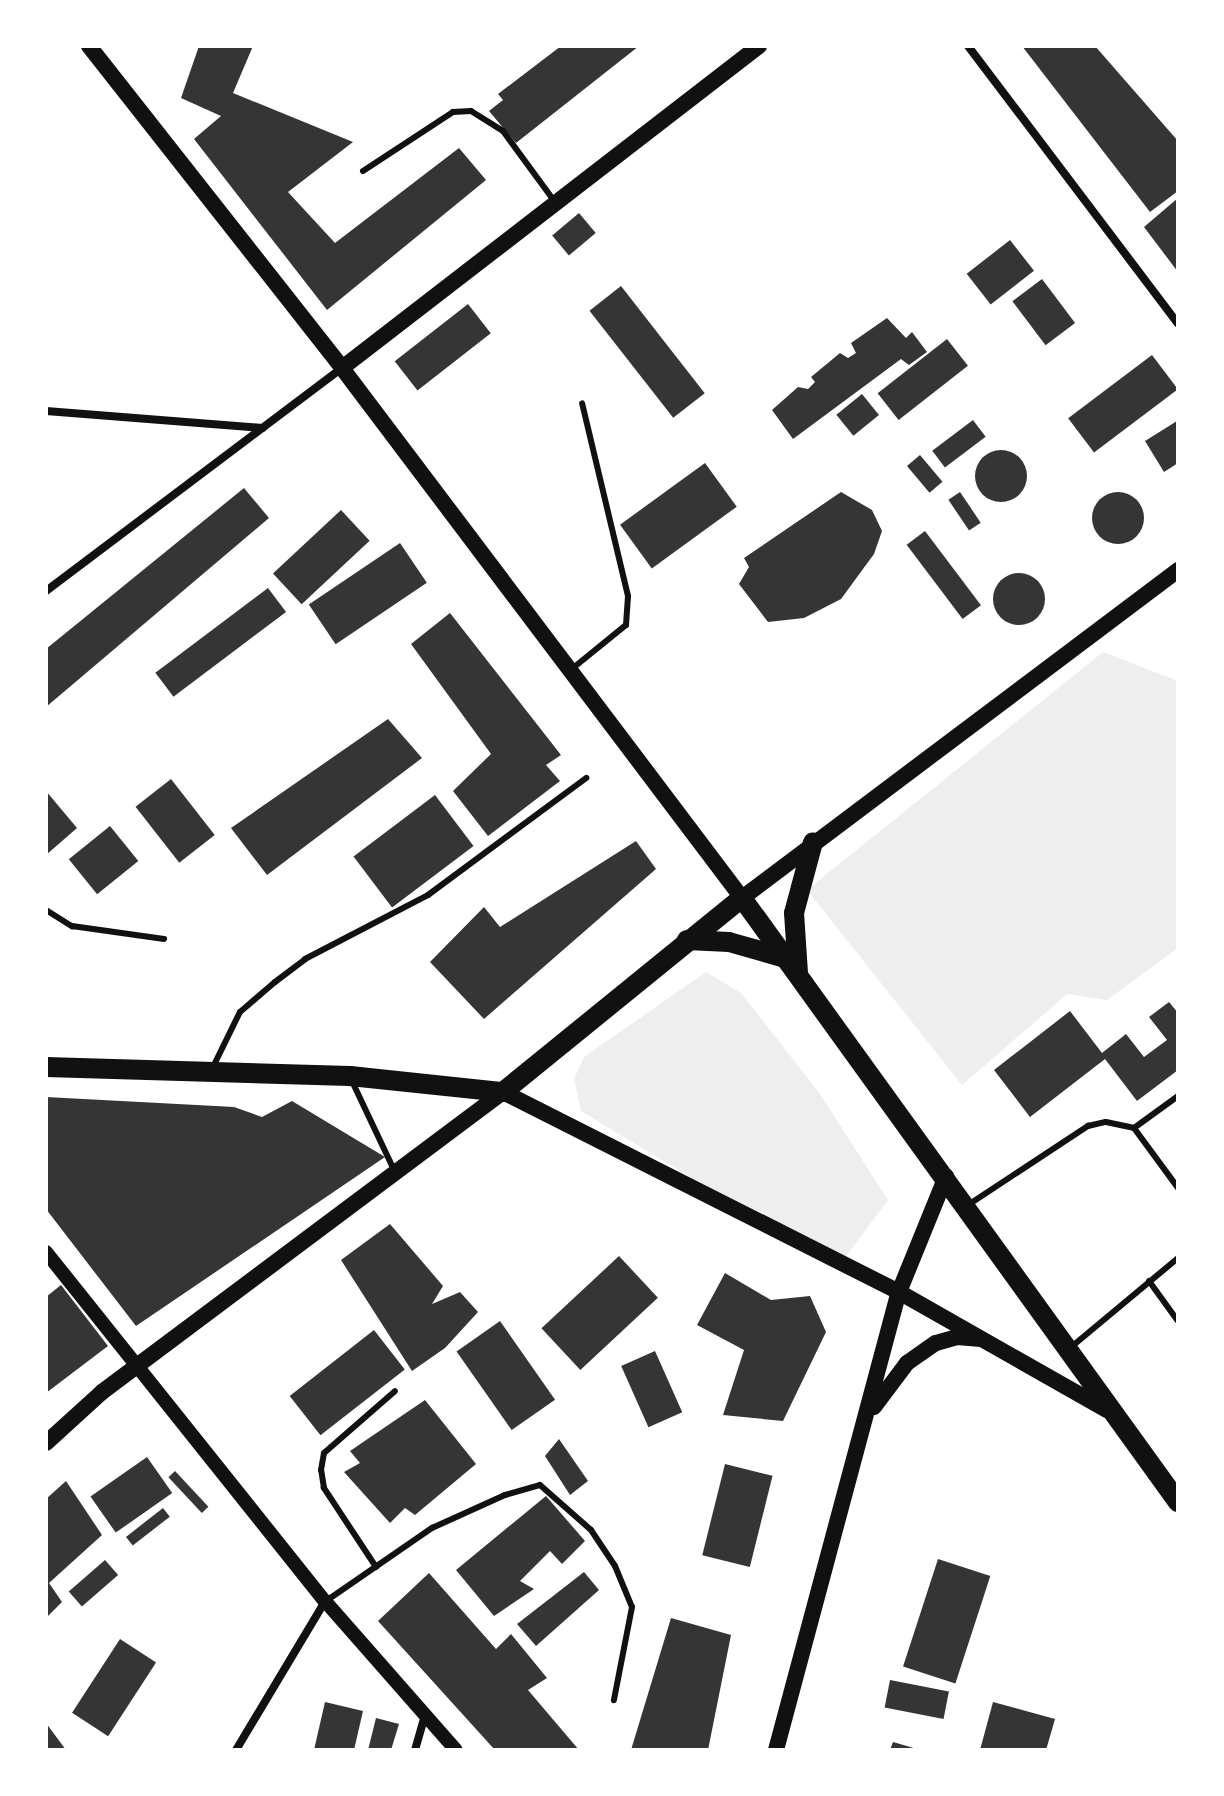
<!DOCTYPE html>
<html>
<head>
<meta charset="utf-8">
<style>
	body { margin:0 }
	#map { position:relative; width:1224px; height:1796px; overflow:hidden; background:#fff; font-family:Cabin,sans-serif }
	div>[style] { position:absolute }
	.green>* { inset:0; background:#eee }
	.building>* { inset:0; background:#353535; transform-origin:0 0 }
	.round { border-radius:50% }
	.service>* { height:6px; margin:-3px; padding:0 3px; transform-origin:3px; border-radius:3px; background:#111 }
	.minor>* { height:8px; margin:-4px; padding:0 4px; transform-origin:4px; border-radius:4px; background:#111 }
	.tertiary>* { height:14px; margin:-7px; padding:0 7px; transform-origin:7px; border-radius:7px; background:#111 }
	.secondary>* { height:16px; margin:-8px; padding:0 8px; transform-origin:8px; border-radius:8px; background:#111 }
	.primary>* { height:20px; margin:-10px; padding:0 10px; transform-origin:10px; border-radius:10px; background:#111 }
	span { translate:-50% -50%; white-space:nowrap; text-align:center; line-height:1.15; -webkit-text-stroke:6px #fff; paint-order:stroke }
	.frame { position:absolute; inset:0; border:48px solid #fff; pointer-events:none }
</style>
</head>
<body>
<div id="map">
	<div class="green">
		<i style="clip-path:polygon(1103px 652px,1178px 681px,1178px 948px,1107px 1000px,1067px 994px,962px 1085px,807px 890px)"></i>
		<i style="clip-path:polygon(706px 972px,741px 993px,820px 1094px,888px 1200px,838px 1267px,581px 1111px,574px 1079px,584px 1057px)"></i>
	</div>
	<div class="building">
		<i style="clip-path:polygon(199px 46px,253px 46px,233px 93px,353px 142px,288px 192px,335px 243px,459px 148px,486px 180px,327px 310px,194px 139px,221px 116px,181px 98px)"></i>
		<i style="clip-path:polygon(561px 46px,639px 46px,516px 143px,489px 111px,503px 100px,498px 94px)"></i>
		<i style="clip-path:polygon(1022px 46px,1095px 46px,1178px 141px,1178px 191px,1150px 212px)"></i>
		<i style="clip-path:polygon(1178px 198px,1178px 272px,1144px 227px)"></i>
		<i style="left:579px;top:213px;width:26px;height:35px;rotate:50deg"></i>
		<i style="left:1010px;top:240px;width:39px;height:55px;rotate:52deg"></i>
		<i style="left:1042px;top:279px;width:55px;height:37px;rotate:53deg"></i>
		<i style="left:621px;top:286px;width:136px;height:40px;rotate:52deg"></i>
		<i style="left:468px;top:304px;width:37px;height:93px;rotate:52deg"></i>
		<i style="clip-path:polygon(887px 318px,906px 338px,912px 332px,927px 352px,909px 365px,901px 359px,793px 439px,772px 410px,798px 387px,808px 389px,815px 382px,811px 377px,840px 353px,848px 358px,856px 353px,851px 343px)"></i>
		<i style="left:947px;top:339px;width:34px;height:88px;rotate:52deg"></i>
		<i style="left:1152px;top:355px;width:43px;height:105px;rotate:53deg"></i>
		<i style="left:862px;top:394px;width:27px;height:33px;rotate:51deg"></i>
		<i style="left:973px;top:420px;width:21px;height:51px;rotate:53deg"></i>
		<i style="clip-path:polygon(1177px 421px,1178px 463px,1164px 472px,1145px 441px)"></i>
		<i class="round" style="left:975px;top:450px;width:52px;height:52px"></i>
		<i style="left:920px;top:455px;width:35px;height:17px;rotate:50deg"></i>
		<i style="left:705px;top:463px;width:54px;height:105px;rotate:54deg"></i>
		<i style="clip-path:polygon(244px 488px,269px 518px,46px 707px,46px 649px)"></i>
		<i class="round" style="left:1092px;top:492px;width:52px;height:52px"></i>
		<i style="clip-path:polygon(841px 492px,872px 510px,882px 531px,874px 554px,841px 599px,804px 618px,768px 622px,739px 584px,749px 567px,744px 558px)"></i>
		<i style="left:960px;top:492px;width:37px;height:14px;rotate:56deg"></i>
		<i style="left:341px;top:510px;width:42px;height:93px;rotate:47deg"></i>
		<i style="left:925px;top:531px;width:93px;height:23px;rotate:53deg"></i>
		<i style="left:400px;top:543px;width:48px;height:110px;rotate:56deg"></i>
		<i class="round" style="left:993px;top:573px;width:52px;height:52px"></i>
		<i style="left:268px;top:588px;width:30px;height:141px;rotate:53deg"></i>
		<i style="clip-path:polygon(450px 613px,561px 755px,546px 765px,560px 781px,488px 836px,453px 791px,491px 754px,411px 644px)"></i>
		<i style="clip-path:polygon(388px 719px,422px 758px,267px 875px,231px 828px)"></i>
		<i style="left:171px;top:779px;width:71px;height:45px;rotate:52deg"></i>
		<i style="clip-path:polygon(46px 791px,77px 828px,46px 855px)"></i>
		<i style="left:435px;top:795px;width:64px;height:102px;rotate:53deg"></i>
		<i style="left:110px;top:826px;width:45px;height:53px;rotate:51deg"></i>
		<i style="clip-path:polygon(636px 841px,656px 869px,484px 1019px,430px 962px,484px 907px,500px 927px)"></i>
		<i style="clip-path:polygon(1169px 1002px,1178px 1013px,1178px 1070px,1137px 1101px,1105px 1059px,1030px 1117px,994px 1070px,1070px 1011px,1102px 1053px,1126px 1034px,1144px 1057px,1167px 1040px,1149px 1017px)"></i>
		<i style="clip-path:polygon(46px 1097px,234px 1107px,262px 1117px,292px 1101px,385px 1157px,136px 1326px,46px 1209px)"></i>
		<i style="clip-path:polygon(390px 1224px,443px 1286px,432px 1304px,460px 1292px,478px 1312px,445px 1348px,412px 1371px,341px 1260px)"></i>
		<i style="left:619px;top:1256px;width:57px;height:106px;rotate:47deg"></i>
		<i style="clip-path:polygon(725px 1273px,771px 1300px,810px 1296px,826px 1332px,783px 1421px,723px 1415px,744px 1350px,697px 1325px)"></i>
		<i style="clip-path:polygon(61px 1285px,108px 1346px,46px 1393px,46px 1297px)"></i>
		<i style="left:500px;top:1321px;width:96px;height:53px;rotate:55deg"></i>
		<i style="left:374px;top:1330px;width:50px;height:107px;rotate:52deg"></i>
		<i style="left:655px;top:1351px;width:67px;height:37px;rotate:66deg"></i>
		<i style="clip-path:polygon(425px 1400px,476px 1464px,415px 1515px,405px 1508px,390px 1523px,344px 1472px,360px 1463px,350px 1451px)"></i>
		<i style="clip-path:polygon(559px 1439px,588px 1481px,570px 1495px,545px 1456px)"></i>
		<i style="left:147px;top:1457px;width:44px;height:69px;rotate:55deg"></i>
		<i style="left:725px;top:1464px;width:49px;height:94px;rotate:14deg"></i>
		<i style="left:175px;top:1471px;width:49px;height:9px;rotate:47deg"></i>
		<i style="clip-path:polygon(66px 1481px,102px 1535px,49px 1583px,62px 1602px,46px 1618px,46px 1499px)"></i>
		<i style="clip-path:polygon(546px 1496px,585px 1541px,562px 1564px,550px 1551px,520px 1581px,534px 1589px,494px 1616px,456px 1570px)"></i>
		<i style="left:163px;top:1508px;width:11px;height:47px;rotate:52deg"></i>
		<i style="left:938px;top:1559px;width:55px;height:113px;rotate:18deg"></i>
		<i style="left:105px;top:1560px;width:20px;height:48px;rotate:49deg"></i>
		<i style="clip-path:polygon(584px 1572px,599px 1590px,536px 1646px,517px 1624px)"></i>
		<i style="clip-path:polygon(429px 1573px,496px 1649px,511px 1634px,547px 1678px,528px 1690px,579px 1750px,495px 1750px,378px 1621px)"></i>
		<i style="clip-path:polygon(671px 1618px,731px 1635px,708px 1750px,631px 1750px)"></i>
		<i style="left:120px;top:1639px;width:43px;height:88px;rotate:33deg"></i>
		<i style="left:890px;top:1680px;width:60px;height:28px;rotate:11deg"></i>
		<i style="clip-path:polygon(325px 1702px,363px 1711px,354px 1750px,314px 1750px)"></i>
		<i style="clip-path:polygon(993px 1702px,1055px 1719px,1046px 1750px,980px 1750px)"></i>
		<i style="clip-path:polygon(376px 1718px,399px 1724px,391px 1750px,368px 1750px)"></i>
		<i style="clip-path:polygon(46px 1723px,66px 1750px,46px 1750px)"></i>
		<i style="clip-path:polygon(893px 1742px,917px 1749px,917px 1750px,890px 1750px)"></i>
	</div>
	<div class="service">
		<i style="left:363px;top:171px;width:108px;rotate:-33.2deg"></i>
		<i style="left:453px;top:112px;width:18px;rotate:-3deg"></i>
		<i style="left:471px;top:111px;width:38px;rotate:32deg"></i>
		<i style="left:503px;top:131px;width:88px;rotate:53.8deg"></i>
		<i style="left:573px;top:668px;width:68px;rotate:-39.1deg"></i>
		<i style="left:626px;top:625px;width:29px;rotate:-86deg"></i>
		<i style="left:628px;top:596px;width:198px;rotate:-103.4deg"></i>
		<i style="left:46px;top:910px;width:31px;rotate:32deg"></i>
		<i style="left:72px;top:926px;width:93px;rotate:8deg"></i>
		<i style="left:213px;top:1067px;width:61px;rotate:-63.9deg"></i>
		<i style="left:240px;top:1012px;width:46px;rotate:-40.6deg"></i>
		<i style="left:275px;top:982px;width:38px;rotate:-37deg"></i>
		<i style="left:305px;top:959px;width:139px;rotate:-27.5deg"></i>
		<i style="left:428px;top:895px;width:197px;rotate:-36.5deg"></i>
		<i style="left:351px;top:1079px;width:101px;rotate:64.7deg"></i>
		<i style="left:1134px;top:1128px;width:54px;rotate:-36deg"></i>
		<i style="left:968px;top:1205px;width:144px;rotate:-33.4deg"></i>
		<i style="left:1088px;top:1126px;width:18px;rotate:-13deg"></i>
		<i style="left:1106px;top:1122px;width:29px;rotate:12deg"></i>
		<i style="left:1134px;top:1128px;width:74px;rotate:53.7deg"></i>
		<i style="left:1149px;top:1281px;width:49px;rotate:54.1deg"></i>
		<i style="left:1070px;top:1348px;width:141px;rotate:-39.8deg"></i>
		<i style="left:376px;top:1567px;width:95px;rotate:-123.4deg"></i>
		<i style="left:324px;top:1488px;width:18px;rotate:-99deg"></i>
		<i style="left:321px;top:1470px;width:17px;rotate:-80deg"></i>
		<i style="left:324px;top:1453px;width:94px;rotate:-41.1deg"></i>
		<i style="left:326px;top:1601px;width:129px;rotate:-34.6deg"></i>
		<i style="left:432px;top:1528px;width:80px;rotate:-24.3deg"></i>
		<i style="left:505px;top:1495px;width:36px;rotate:-16deg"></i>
		<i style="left:540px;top:1485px;width:68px;rotate:41.4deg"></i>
		<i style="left:591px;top:1530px;width:43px;rotate:56.3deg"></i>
		<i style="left:615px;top:1566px;width:44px;rotate:67.5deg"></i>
		<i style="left:632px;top:1607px;width:95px;rotate:101deg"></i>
	</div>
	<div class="minor">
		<i style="left:968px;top:46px;width:348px;rotate:52.9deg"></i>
		<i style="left:46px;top:411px;width:217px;rotate:4.5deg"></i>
		<i style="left:46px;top:591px;width:371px;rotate:-37deg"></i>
		<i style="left:236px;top:1750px;width:174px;rotate:-59.1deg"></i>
		<i style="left:415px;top:1750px;width:37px;rotate:-74deg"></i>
	</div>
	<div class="tertiary">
		<i style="left:46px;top:1252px;width:447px;rotate:51.4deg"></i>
		<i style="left:325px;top:1601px;width:198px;rotate:48.7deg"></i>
	</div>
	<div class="secondary">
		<i style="left:89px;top:46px;width:410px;rotate:51.8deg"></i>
		<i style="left:342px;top:368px;width:664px;rotate:52.96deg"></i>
		<i style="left:742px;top:898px;width:546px;rotate:-36.95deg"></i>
		<i style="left:342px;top:368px;width:527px;rotate:-37.67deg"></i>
		<i style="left:874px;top:1407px;width:55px;rotate:-53.1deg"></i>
		<i style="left:907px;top:1363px;width:35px;rotate:-35deg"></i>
		<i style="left:936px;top:1343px;width:22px;rotate:-16deg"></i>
		<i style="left:957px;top:1337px;width:21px;rotate:5deg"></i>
		<i style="left:46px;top:1443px;width:76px;rotate:-42.3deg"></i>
		<i style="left:102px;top:1392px;width:501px;rotate:-36.8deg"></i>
		<i style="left:503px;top:1092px;width:444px;rotate:26.8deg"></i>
		<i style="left:899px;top:1292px;width:239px;rotate:29.6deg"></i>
		<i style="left:776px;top:1750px;width:474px;rotate:-75deg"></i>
		<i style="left:899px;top:1292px;width:125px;rotate:-67.9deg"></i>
	</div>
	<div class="primary">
		<i style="left:687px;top:940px;width:42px;rotate:2.7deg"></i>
		<i style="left:729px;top:942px;width:58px;rotate:15.9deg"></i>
		<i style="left:798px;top:973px;width:60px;rotate:-93.8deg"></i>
		<i style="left:794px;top:913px;width:73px;rotate:-75deg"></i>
		<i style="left:46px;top:1067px;width:304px;rotate:1.7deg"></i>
		<i style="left:350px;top:1076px;width:154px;rotate:6deg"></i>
		<i style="left:503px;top:1092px;width:308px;rotate:-39.1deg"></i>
		<i style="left:742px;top:898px;width:745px;rotate:54.18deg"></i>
	</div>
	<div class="frame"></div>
</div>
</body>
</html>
